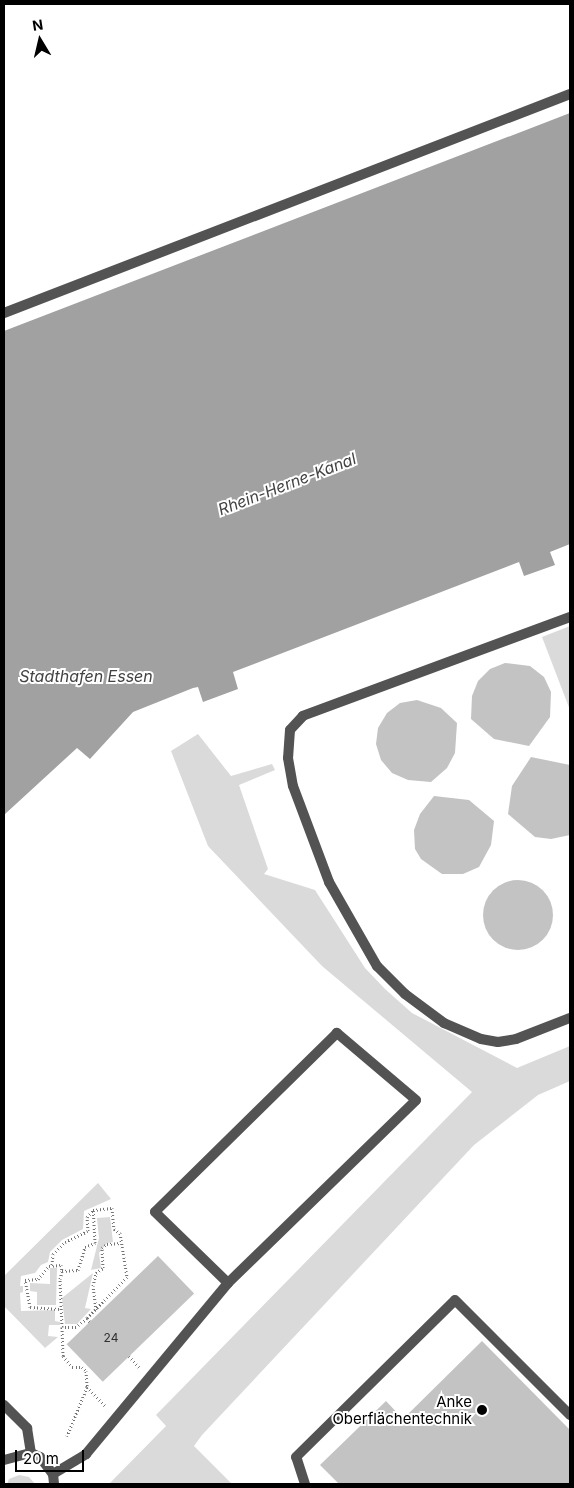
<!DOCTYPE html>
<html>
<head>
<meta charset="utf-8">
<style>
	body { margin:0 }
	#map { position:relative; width:574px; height:1488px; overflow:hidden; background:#fff; font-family:Inter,sans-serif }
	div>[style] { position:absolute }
	.green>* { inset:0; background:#dadada }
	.water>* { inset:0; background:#a1a1a1 }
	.building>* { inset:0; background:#c3c3c3; transform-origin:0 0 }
	.round { border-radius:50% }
	.path>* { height:3px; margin-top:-1.5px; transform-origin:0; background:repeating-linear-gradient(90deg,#757575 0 1px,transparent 0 3.5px) }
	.lane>* { height:10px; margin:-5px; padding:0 5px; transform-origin:5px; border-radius:5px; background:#535353 }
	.street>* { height:10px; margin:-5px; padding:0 5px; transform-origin:5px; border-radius:5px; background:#535353 }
	.dots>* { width:14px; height:14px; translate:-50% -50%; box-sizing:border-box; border:2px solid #fff; border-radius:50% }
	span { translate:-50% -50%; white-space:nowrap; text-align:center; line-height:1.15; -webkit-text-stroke:4px #fff; paint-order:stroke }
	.number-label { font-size:12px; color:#313131 }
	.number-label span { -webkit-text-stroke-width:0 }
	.poi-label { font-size:15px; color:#000 }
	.right { translate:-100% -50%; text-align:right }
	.water-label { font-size:16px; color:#424242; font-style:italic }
	.frame { position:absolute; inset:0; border:5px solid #000; pointer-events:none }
	.north { position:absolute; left:15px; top:15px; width:50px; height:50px; -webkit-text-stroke:4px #fff; paint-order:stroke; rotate:351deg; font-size:14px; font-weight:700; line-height:20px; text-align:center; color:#000 }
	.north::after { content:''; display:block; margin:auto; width:18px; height:22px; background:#000; clip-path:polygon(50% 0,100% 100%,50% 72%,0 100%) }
	.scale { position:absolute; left:15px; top:1450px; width:69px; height:22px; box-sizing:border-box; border:2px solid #000; border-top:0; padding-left:6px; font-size:15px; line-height:18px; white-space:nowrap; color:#000; -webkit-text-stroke:4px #fff; paint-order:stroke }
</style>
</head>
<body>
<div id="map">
	<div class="green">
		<i style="clip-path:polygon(570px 626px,570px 710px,542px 637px)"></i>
		<i style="clip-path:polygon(198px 734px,231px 776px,272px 764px,275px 770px,239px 785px,268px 869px,264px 874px,315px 890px,365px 968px,385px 989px,412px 1013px,517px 1068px,570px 1046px,570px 1081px,538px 1095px,474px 1145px,202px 1435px,194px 1446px,232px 1484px,109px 1484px,166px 1426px,156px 1415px,472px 1092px,322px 966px,208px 846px,171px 751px)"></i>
		<i style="clip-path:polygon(98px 1183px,111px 1199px,84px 1211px,83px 1229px,62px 1240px,50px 1252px,48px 1262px,41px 1265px,35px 1273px,21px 1276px,20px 1286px,23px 1286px,23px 1292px,20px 1293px,21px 1311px,55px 1310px,55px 1321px,60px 1322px,60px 1325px,49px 1325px,48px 1336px,58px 1337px,45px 1348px,4px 1306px,4px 1276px)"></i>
		<i style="clip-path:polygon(110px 1217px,113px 1242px,107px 1243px,99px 1253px,101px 1268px,91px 1270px,99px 1238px,97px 1218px)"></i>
		<i style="clip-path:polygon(50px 1268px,57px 1268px,56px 1305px,37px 1305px,37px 1292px,30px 1291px,30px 1283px,50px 1284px)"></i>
		<i style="clip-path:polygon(93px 1273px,85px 1308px,91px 1309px,77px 1324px,65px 1324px,62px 1298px)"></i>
		<i style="clip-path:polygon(19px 1475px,29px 1477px,35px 1484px,7px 1484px,9px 1479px)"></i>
	</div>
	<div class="water">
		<i style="clip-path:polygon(570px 113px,570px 544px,550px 552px,555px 565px,524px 576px,519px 562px,233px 672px,238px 689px,203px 702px,198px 687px,193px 688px,133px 712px,90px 759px,77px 748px,4px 815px,4px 331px)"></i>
	</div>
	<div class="building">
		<i style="clip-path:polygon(505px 663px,530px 666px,544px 677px,551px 692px,550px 717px,529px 746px,494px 739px,471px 719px,472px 696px,478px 681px,490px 669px)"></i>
		<i style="clip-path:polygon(417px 700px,441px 708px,457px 723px,455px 753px,447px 768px,431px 782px,408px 780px,392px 773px,381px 760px,376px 744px,378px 728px,387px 713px,400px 703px)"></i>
		<i style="clip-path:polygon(531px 757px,570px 765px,570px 835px,551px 839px,535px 837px,508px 814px,512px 786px)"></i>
		<i style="clip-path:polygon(434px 796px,469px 800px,494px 821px,491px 845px,479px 867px,463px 874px,442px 874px,421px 859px,415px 849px,414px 830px,420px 814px)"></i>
		<i class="round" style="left:483px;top:880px;width:70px;height:70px"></i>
		<i style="left:158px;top:1256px;width:52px;height:127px;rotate:46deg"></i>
		<i style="clip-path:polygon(482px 1341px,570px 1430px,570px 1484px,339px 1484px,320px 1465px,386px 1401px,403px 1419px)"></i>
	</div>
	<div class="path">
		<i style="left:52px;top:1265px;width:11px;rotate:-85deg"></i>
		<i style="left:53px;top:1254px;width:17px;rotate:-45deg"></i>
		<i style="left:65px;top:1242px;width:25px;rotate:-26deg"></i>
		<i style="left:88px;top:1231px;width:14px;rotate:-94deg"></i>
		<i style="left:87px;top:1217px;width:9px;rotate:-49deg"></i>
		<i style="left:59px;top:1309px;width:29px;rotate:-176deg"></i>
		<i style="left:30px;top:1307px;width:27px;rotate:-100deg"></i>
		<i style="left:25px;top:1280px;width:13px;rotate:-4deg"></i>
		<i style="left:38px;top:1279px;width:17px;rotate:-50deg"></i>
		<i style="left:49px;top:1266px;width:12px;rotate:-5deg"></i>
		<i style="left:61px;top:1265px;width:6px;rotate:81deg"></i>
		<i style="left:96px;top:1310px;width:24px;rotate:-97deg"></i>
		<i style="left:93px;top:1286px;width:13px;rotate:-77deg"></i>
		<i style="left:96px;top:1273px;width:9px;rotate:-36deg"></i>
		<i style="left:103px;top:1268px;width:20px;rotate:-93deg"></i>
		<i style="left:102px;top:1248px;width:6px;rotate:-39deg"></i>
		<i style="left:107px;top:1244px;width:14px;rotate:-4deg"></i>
		<i style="left:87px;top:1318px;width:14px;rotate:141deg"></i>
		<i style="left:76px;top:1327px;width:14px;rotate:180deg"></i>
		<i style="left:62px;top:1327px;width:48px;rotate:-92.4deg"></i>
		<i style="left:60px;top:1279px;width:8px;rotate:-76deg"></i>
		<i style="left:62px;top:1271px;width:16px;rotate:-4deg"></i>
		<i style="left:78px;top:1270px;width:24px;rotate:-73deg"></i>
		<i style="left:85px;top:1247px;width:11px;rotate:-22deg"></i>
		<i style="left:95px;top:1243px;width:33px;rotate:-93deg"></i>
		<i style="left:93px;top:1210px;width:19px;rotate:-6deg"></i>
		<i style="left:112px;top:1208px;width:21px;rotate:85deg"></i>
		<i style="left:114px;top:1229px;width:7px;rotate:34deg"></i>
		<i style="left:120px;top:1233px;width:45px;rotate:81deg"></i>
		<i style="left:127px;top:1277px;width:57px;rotate:134.3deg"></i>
		<i style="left:87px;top:1318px;width:5px;rotate:53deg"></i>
		<i style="left:62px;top:1327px;width:29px;rotate:88deg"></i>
		<i style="left:63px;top:1356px;width:14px;rotate:51deg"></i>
		<i style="left:72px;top:1367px;width:10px"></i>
		<i style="left:82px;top:1367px;width:6px;rotate:45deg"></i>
		<i style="left:86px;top:1371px;width:16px;rotate:86deg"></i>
		<i style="left:87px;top:1387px;width:53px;rotate:112.2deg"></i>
		<i style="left:129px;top:1356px;width:15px;rotate:48deg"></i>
		<i style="left:87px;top:1387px;width:28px;rotate:46deg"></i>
	</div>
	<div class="lane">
		<i style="left:4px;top:313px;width:607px;rotate:-21.15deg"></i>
		<i style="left:570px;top:617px;width:285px;rotate:159.7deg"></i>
		<i style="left:303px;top:716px;width:19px;rotate:133deg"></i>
		<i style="left:290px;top:730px;width:28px;rotate:94deg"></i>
		<i style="left:288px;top:758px;width:28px;rotate:80deg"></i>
		<i style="left:293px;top:786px;width:103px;rotate:69.4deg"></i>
		<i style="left:329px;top:882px;width:97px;rotate:60.3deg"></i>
		<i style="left:377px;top:966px;width:40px;rotate:45deg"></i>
		<i style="left:405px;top:994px;width:49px;rotate:36.6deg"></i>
		<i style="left:444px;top:1023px;width:40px;rotate:23.4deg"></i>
		<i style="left:481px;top:1039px;width:17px;rotate:10deg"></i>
		<i style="left:498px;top:1042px;width:18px;rotate:-9deg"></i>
		<i style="left:516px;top:1039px;width:58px;rotate:-21.3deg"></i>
		<i style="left:4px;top:1405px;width:33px;rotate:45deg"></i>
		<i style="left:27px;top:1428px;width:25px;rotate:81deg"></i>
		<i style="left:53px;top:1474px;width:39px;rotate:-31deg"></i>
		<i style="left:86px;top:1454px;width:222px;rotate:-50.3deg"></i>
		<i style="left:228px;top:1283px;width:262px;rotate:-44.2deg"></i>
		<i style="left:416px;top:1100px;width:104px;rotate:-139.7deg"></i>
		<i style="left:337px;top:1033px;width:255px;rotate:135.5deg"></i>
		<i style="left:155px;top:1212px;width:102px;rotate:44.2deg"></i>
		<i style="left:305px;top:1484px;width:28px;rotate:-108deg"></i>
		<i style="left:296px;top:1457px;width:223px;rotate:-44.6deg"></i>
		<i style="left:455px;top:1300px;width:163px;rotate:45deg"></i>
	</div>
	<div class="street">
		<i style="left:4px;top:1460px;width:28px;rotate:-15deg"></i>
		<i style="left:31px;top:1453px;width:10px;rotate:24deg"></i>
		<i style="left:40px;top:1457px;width:21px;rotate:53deg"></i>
		<i style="left:53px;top:1474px;width:10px;rotate:84deg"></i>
	</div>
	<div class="dots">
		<i style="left:482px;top:1410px;background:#000"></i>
	</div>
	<div class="number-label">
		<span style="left:111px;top:1338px">24</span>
	</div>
	<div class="poi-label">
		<span class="right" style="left:472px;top:1410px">Anke<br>Oberflächentechnik</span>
	</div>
	<div class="water-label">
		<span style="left:287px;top:484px;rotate:-21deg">Rhein-Herne-Kanal</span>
		<span style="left:86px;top:676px">Stadthafen Essen</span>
	</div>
	<div class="frame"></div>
	<div class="north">N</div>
	<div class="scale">20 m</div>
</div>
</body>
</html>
